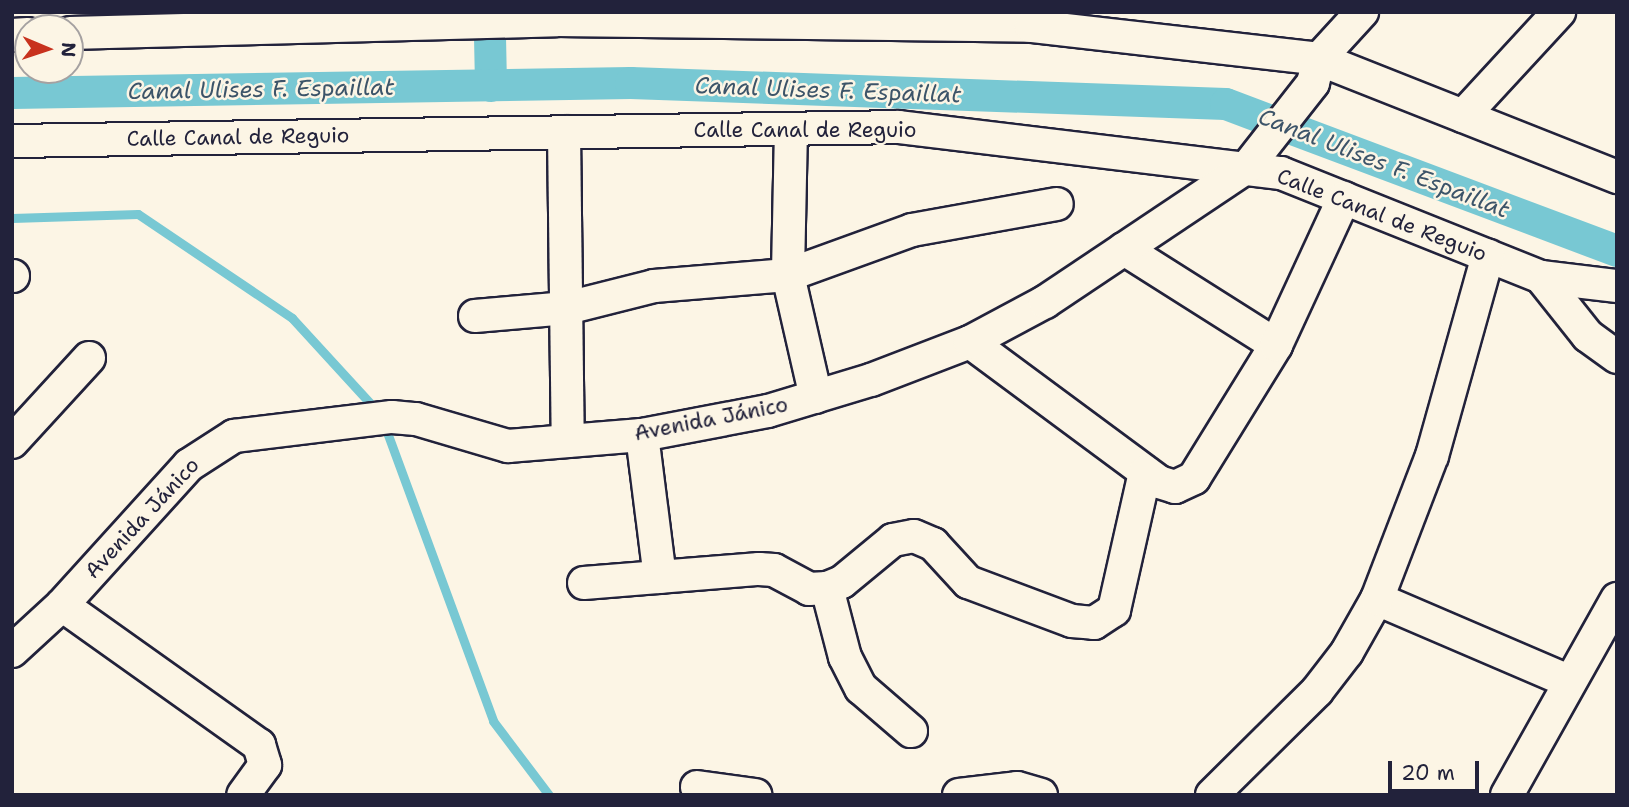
<!DOCTYPE html>
<html>
<head>
<meta charset="utf-8">
<style>
	body { margin:0 }
	#map { position:relative; width:1629px; height:807px; overflow:hidden; background:#fcf5e5; font-family:"Shantell Sans",sans-serif }
	div>[style] { position:absolute }
	.stream>* { height:9px; margin:-4.5px; padding:0 4.5px; transform-origin:4.5px; border-radius:4.5px; background:#78c8d3 }
	.canal>* { height:32px; margin:-16px; padding:0 16px; transform-origin:16px; border-radius:16px; background:#78c8d3 }
	.roads { filter:drop-shadow(2px 0 #22223b) drop-shadow(-2px 0 #22223b) drop-shadow(0 2px #22223b) drop-shadow(0 -2px #22223b) }
	.minor>* { height:32px; margin:-16px; padding:0 16px; transform-origin:16px; border-radius:16px; background:#fcf5e5 }
	span { translate:-50% -50%; white-space:nowrap; text-align:center; line-height:1.15; -webkit-text-stroke:5px #fcf5e5; paint-order:stroke }
	.street-label { font-size:21px; color:#22223b }
	.water-label { font-size:23px; color:#3c5469; font-style:italic }
	.frame { position:absolute; inset:0; border:14px solid #22223b; pointer-events:none }
	.north { position:absolute; left:14px; top:14px; width:70px; height:70px; box-sizing:border-box; background:#fcf5e5; border:2px solid #a5a1a1; border-radius:50%; rotate:92deg; font-size:19px; font-weight:700; line-height:28px; text-align:center; color:#22223b }
	.north::after { content:''; display:block; margin:auto; width:24px; height:32px; background:#c8321e; clip-path:polygon(50% 0,100% 100%,50% 72%,0 100%) }
	.scale { position:absolute; left:1388px; top:761px; width:91px; height:32px; box-sizing:border-box; border:4px solid #22223b; border-top:0; padding-left:9px; font-size:21px; line-height:24px; white-space:nowrap; color:#22223b; -webkit-text-stroke:5px #fcf5e5; paint-order:stroke }
</style>
</head>
<body>
<div id="map">
	<div class="stream">
		<i style="left:12px;top:218px;width:126px;rotate:-1.8deg"></i>
		<i style="left:138px;top:214px;width:186px;rotate:34deg"></i>
		<i style="left:292px;top:318px;width:127px;rotate:47.5deg"></i>
		<i style="left:384px;top:424px;width:316px;rotate:69.8deg"></i>
		<i style="left:493px;top:721px;width:93px;rotate:52.9deg"></i>
	</div>
	<div class="canal">
		<i style="left:490px;top:37px;width:49px;rotate:88.8deg"></i>
		<i style="left:12px;top:93px;width:619px;rotate:-0.93deg"></i>
		<i style="left:631px;top:83px;width:595px;rotate:2.02deg"></i>
		<i style="left:1226px;top:104px;width:418px;rotate:20.6deg"></i>
	</div>
	<div class="roads">
		<div class="minor">
			<i style="left:70px;top:33px;width:487px;rotate:-1.5deg"></i>
			<i style="left:557px;top:20px;width:474px;rotate:0.7deg"></i>
			<i style="left:1031px;top:26px;width:290px;rotate:6.5deg"></i>
			<i style="left:1319px;top:59px;width:321px;rotate:21.6deg"></i>
			<i style="left:12px;top:35px;width:16px;rotate:-4deg"></i>
			<i style="left:1463px;top:116px;width:142px;rotate:-47.3deg"></i>
			<i style="left:791px;top:129px;width:146px;rotate:91.2deg"></i>
			<i style="left:788px;top:275px;width:125px;rotate:77.1deg"></i>
			<i style="left:564px;top:132px;width:309px;rotate:89.3deg"></i>
			<i style="left:12px;top:141px;width:887px;rotate:-0.9deg"></i>
			<i style="left:899px;top:127px;width:385px;rotate:6.9deg"></i>
			<i style="left:1281px;top:173px;width:280px;rotate:21.8deg"></i>
			<i style="left:1541px;top:277px;width:77px;rotate:6.8deg"></i>
			<i style="left:12px;top:276px;width:1px"></i>
			<i style="left:1541px;top:277px;width:75px;rotate:51.5deg"></i>
			<i style="left:1588px;top:336px;width:36px;rotate:36deg"></i>
			<i style="left:475px;top:316px;width:92px;rotate:-5deg"></i>
			<i style="left:567px;top:308px;width:90px;rotate:-14.2deg"></i>
			<i style="left:654px;top:286px;width:134px;rotate:-4.7deg"></i>
			<i style="left:788px;top:275px;width:132px;rotate:-19.9deg"></i>
			<i style="left:912px;top:230px;width:147px;rotate:-10.2deg"></i>
			<i style="left:970px;top:342px;width:235px;rotate:36.5deg"></i>
			<i style="left:1159px;top:482px;width:17px;rotate:17deg"></i>
			<i style="left:1175px;top:487px;width:21px;rotate:-25deg"></i>
			<i style="left:1194px;top:478px;width:156px;rotate:-58.3deg"></i>
			<i style="left:1276px;top:345px;width:180px;rotate:-147.7deg"></i>
			<i style="left:1276px;top:345px;width:162px;rotate:-65.2deg"></i>
			<i style="left:642px;top:435px;width:143px;rotate:82.8deg"></i>
			<i style="left:12px;top:442px;width:114px;rotate:-47.5deg"></i>
			<i style="left:584px;top:583px;width:176px;rotate:-4.6deg"></i>
			<i style="left:759px;top:569px;width:15px;rotate:4deg"></i>
			<i style="left:774px;top:570px;width:40px;rotate:28deg"></i>
			<i style="left:809px;top:589px;width:18px;rotate:-3deg"></i>
			<i style="left:827px;top:588px;width:16px;rotate:-22deg"></i>
			<i style="left:842px;top:582px;width:66px;rotate:-39.5deg"></i>
			<i style="left:893px;top:540px;width:21px;rotate:-11deg"></i>
			<i style="left:914px;top:536px;width:21px;rotate:23deg"></i>
			<i style="left:933px;top:544px;width:52px;rotate:47.4deg"></i>
			<i style="left:968px;top:582px;width:111px;rotate:20.6deg"></i>
			<i style="left:1072px;top:621px;width:22px;rotate:5deg"></i>
			<i style="left:1094px;top:623px;width:24px;rotate:-33deg"></i>
			<i style="left:1114px;top:610px;width:141px;rotate:-77.3deg"></i>
			<i style="left:827px;top:588px;width:71px;rotate:75.4deg"></i>
			<i style="left:845px;top:657px;width:35px;rotate:63deg"></i>
			<i style="left:861px;top:688px;width:66px;rotate:40.7deg"></i>
			<i style="left:1377px;top:599px;width:208px;rotate:23.2deg"></i>
			<i style="left:62px;top:605px;width:242px;rotate:35.4deg"></i>
			<i style="left:259px;top:745px;width:21px;rotate:73deg"></i>
			<i style="left:265px;top:765px;width:37px;rotate:126deg"></i>
			<i style="left:12px;top:651px;width:68px;rotate:-42.6deg"></i>
			<i style="left:62px;top:605px;width:189px;rotate:-47.8deg"></i>
			<i style="left:189px;top:465px;width:54px;rotate:-32.8deg"></i>
			<i style="left:234px;top:436px;width:159px;rotate:-6.9deg"></i>
			<i style="left:392px;top:417px;width:24px;rotate:5deg"></i>
			<i style="left:416px;top:419px;width:96px;rotate:16.4deg"></i>
			<i style="left:508px;top:446px;width:134px;rotate:-4.7deg"></i>
			<i style="left:642px;top:435px;width:128px;rotate:-10.8deg"></i>
			<i style="left:768px;top:411px;width:108px;rotate:-16.8deg"></i>
			<i style="left:871px;top:380px;width:106px;rotate:-21deg"></i>
			<i style="left:970px;top:342px;width:85px;rotate:-28.1deg"></i>
			<i style="left:1045px;top:302px;width:244px;rotate:-33.8deg"></i>
			<i style="left:1248px;top:166px;width:105px;rotate:-51.9deg"></i>
			<i style="left:1313px;top:83px;width:25px;rotate:-76deg"></i>
			<i style="left:1319px;top:59px;width:64px;rotate:-47.5deg"></i>
			<i style="left:697px;top:787px;width:59px;rotate:7.9deg"></i>
			<i style="left:959px;top:795px;width:58px;rotate:-6.9deg"></i>
			<i style="left:1017px;top:788px;width:25px;rotate:16deg"></i>
			<i style="left:1212px;top:795px;width:148px;rotate:-44.7deg"></i>
			<i style="left:1317px;top:691px;width:49px;rotate:-52.4deg"></i>
			<i style="left:1347px;top:652px;width:61px;rotate:-60.5deg"></i>
			<i style="left:1377px;top:599px;width:153px;rotate:-69deg"></i>
			<i style="left:1432px;top:456px;width:208px;rotate:-74.4deg"></i>
			<i style="left:1507px;top:795px;width:225px;rotate:-60.7deg"></i>
		</div>
	</div>
	<div class="street-label">
		<span style="left:805px;top:130px">Calle Canal de Reguio</span>
		<span style="left:238px;top:137px;rotate:-1deg">Calle Canal de Reguio</span>
		<span style="left:1382px;top:215px;rotate:21deg">Calle Canal de Reguio</span>
		<span style="left:711px;top:419px;rotate:-11deg">Avenida Jánico</span>
		<span style="left:142px;top:518px;rotate:-47deg">Avenida Jánico</span>
	</div>
	<div class="water-label">
		<span style="left:261px;top:89px;rotate:-1deg">Canal Ulises F. Espaillat</span>
		<span style="left:828px;top:90px;rotate:2deg">Canal Ulises F. Espaillat</span>
		<span style="left:1384px;top:163px;rotate:21deg">Canal Ulises F. Espaillat</span>
	</div>
	<div class="frame"></div>
	<div class="north">N</div>
	<div class="scale">20 m</div>
</div>
</body>
</html>
